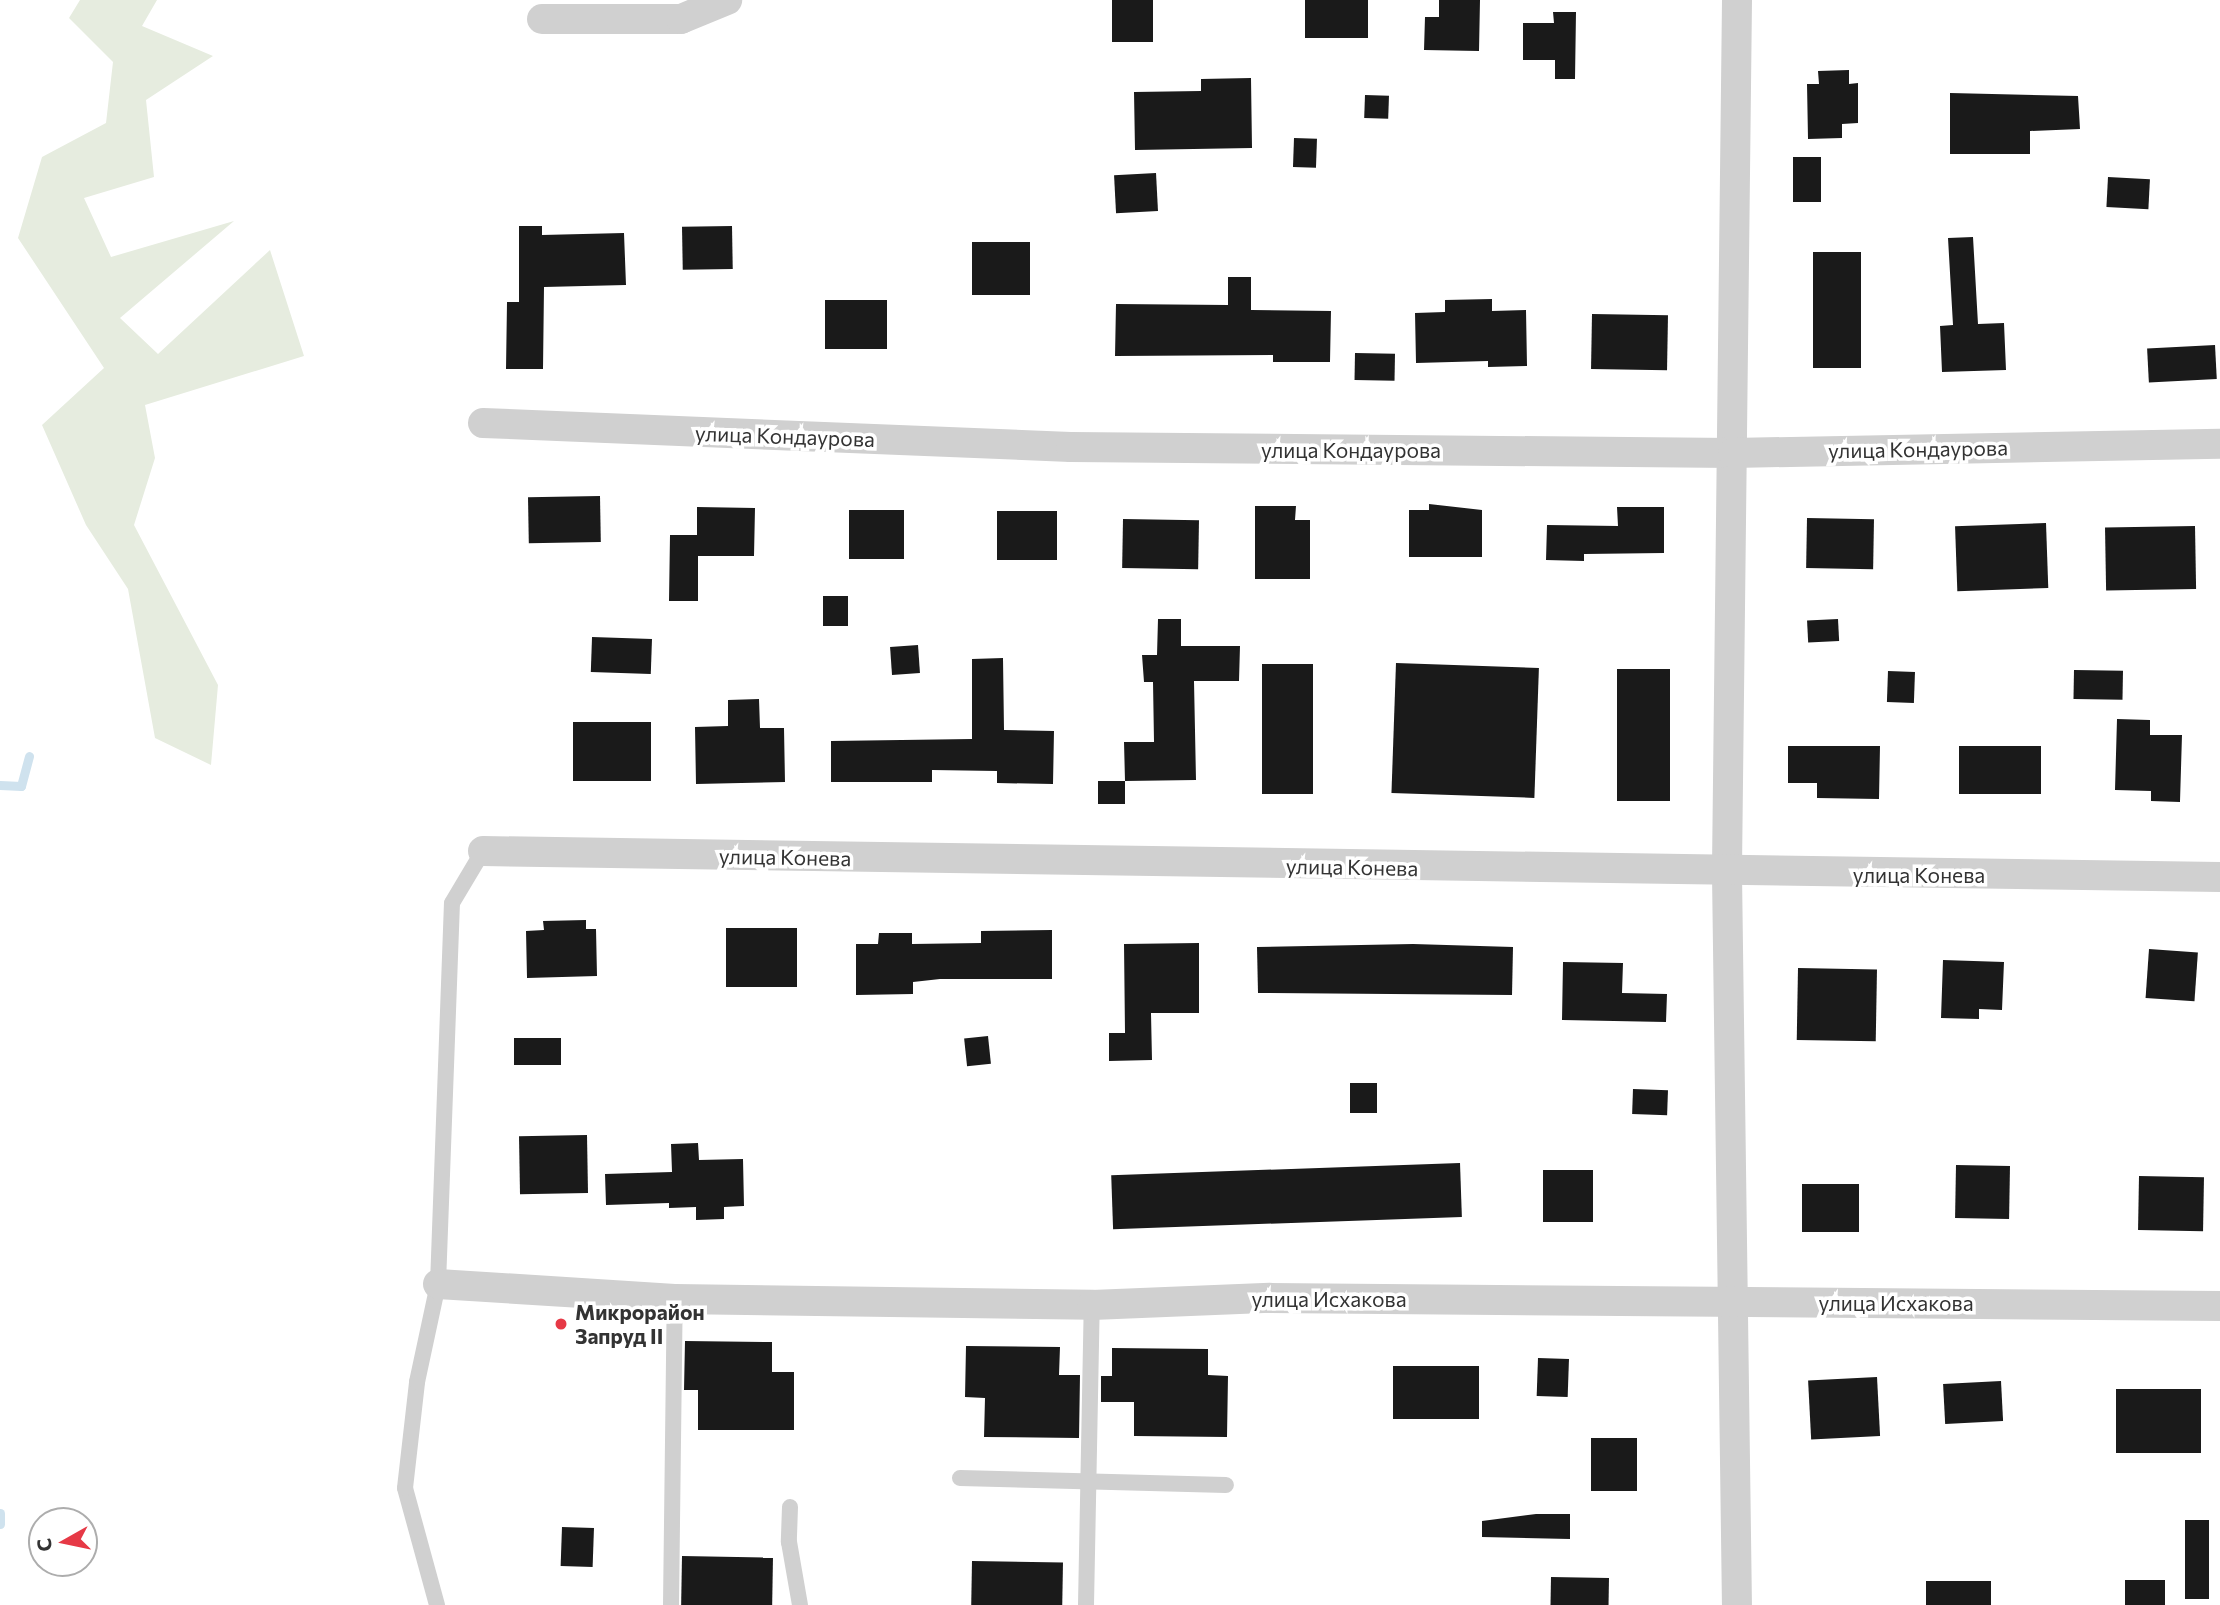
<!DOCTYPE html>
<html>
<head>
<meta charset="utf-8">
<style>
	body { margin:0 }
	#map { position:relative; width:2220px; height:1605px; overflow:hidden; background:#fff; font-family:Commissioner,sans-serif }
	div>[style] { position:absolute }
	.green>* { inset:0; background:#e6ecdf }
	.stream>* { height:9px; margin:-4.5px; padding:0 4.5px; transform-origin:4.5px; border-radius:4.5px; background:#cfe2ee }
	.building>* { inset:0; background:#1a1a1a; transform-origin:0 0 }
	.lane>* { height:16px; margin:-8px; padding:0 8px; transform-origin:8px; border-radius:8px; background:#d0d0d0 }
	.street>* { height:30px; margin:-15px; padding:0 15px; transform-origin:15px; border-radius:15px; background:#d0d0d0 }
	.dots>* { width:19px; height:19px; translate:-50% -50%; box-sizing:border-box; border:4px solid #fff; border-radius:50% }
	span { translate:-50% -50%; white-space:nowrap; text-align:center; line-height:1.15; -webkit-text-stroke:7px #fff; paint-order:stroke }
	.street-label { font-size:21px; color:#333 }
	.poi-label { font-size:21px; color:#333; font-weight:700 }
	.left { translate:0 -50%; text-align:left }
	.north { position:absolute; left:28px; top:1507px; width:70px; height:70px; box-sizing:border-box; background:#fff; border:2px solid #adadad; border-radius:50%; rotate:261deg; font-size:19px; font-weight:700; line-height:28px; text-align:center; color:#333 }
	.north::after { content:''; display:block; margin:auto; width:24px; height:32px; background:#e63946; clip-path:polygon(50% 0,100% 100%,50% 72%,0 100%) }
</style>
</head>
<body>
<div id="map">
	<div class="green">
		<i style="clip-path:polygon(80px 0,157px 0,142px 26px,213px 56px,146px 100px,154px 177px,84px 198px,111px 257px,234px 221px,120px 318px,158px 354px,270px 250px,304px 356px,145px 405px,155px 458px,134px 525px,218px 685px,211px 765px,155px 738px,128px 589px,86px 525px,42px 425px,104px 368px,18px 238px,42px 157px,106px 123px,113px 62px,69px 18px)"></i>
	</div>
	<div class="stream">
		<i style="left:0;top:785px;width:21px;rotate:3deg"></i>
		<i style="left:21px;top:786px;width:31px;rotate:-75deg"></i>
		<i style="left:0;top:1513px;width:11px;rotate:90deg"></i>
	</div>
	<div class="building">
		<i style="left:1112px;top:0;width:41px;height:42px"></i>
		<i style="left:1305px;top:0;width:63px;height:38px"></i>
		<i style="clip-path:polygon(1439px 0,1480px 0,1479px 51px,1424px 50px,1425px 17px,1439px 17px)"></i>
		<i style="clip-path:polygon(1553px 12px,1576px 12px,1575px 79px,1555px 79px,1555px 60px,1523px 60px,1523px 23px,1554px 23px)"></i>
		<i style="clip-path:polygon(1849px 70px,1849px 84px,1858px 83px,1858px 123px,1842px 124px,1842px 138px,1808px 139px,1807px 84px,1819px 84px,1818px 71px)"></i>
		<i style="clip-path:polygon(1251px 78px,1252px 148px,1135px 150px,1134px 92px,1201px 91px,1201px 79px)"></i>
		<i style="clip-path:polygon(1950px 93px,2078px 96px,2080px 129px,2030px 131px,2030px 154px,1950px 154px)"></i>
		<i style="left:1365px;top:95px;width:24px;height:23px;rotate:2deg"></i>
		<i style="left:1294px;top:138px;width:23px;height:29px;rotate:2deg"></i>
		<i style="left:1793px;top:157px;width:28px;height:45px"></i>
		<i style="left:1156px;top:173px;width:38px;height:42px;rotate:87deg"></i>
		<i style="left:2108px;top:177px;width:42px;height:30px;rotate:3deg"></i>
		<i style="clip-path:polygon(519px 226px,542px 226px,542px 235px,624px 233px,626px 285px,544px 287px,543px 369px,506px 369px,507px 302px,519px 302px)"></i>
		<i style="left:732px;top:226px;width:43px;height:50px;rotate:89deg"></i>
		<i style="clip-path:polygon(1973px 237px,1978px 324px,2004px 323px,2006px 370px,1942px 372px,1940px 326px,1953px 325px,1948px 238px)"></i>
		<i style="left:972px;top:242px;width:58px;height:53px"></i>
		<i style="left:1813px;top:252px;width:48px;height:116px"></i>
		<i style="clip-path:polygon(1228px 277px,1251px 277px,1251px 310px,1331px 311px,1330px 362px,1273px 362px,1273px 355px,1115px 356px,1116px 304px,1228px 305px)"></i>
		<i style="clip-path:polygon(1492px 299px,1492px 311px,1526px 310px,1527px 366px,1488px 367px,1488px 361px,1416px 363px,1415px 313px,1445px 312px,1445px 300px)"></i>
		<i style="left:887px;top:300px;width:49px;height:62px;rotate:90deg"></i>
		<i style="left:1592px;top:314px;width:76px;height:55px;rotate:1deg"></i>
		<i style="left:2215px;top:345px;width:34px;height:68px;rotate:87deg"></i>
		<i style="left:1355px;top:353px;width:40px;height:27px;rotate:1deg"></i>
		<i style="left:600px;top:496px;width:46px;height:72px;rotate:89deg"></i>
		<i style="clip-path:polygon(1429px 504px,1482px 510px,1482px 557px,1409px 557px,1409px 510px,1429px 510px)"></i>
		<i style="clip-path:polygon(1255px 506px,1296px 506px,1295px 520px,1310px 520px,1310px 579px,1255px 579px)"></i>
		<i style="clip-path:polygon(697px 507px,755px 508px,754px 556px,698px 556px,698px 601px,669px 601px,670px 535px,697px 535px)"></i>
		<i style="clip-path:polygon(1617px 507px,1664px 507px,1664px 553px,1584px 554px,1584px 561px,1546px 560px,1547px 525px,1618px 526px)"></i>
		<i style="left:849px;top:510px;width:55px;height:49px"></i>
		<i style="left:997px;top:511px;width:60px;height:49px"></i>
		<i style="left:1807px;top:518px;width:67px;height:50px;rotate:1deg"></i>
		<i style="left:1123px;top:519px;width:76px;height:49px;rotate:1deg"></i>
		<i style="left:2046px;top:523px;width:65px;height:91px;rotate:88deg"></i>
		<i style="left:2195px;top:526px;width:63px;height:90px;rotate:89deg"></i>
		<i style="left:823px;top:596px;width:25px;height:30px"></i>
		<i style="clip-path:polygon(1158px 619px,1181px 619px,1181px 646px,1240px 646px,1239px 681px,1194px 681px,1196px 780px,1125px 781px,1124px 742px,1154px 742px,1153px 682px,1144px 682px,1142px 655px,1157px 655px)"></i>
		<i style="left:1838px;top:619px;width:22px;height:31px;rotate:87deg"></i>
		<i style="left:652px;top:639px;width:35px;height:60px;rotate:92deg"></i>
		<i style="left:918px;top:645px;width:28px;height:28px;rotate:86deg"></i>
		<i style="clip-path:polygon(1003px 658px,1004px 730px,1054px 731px,1053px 784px,997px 783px,997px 771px,932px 770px,932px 782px,831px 782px,831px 741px,972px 739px,972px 659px)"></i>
		<i style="left:1396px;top:663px;width:143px;height:130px;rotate:2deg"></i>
		<i style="left:1262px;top:664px;width:51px;height:130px"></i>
		<i style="left:1617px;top:669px;width:53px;height:132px"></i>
		<i style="left:2074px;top:670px;width:49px;height:29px;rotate:1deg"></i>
		<i style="left:1888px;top:671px;width:27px;height:31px;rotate:2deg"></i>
		<i style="clip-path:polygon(759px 699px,760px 728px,784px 728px,785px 782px,696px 784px,695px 727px,728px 726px,728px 700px)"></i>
		<i style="clip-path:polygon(2117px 719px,2150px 720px,2150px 735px,2182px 735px,2180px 802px,2151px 801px,2151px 791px,2115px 790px)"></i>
		<i style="left:573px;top:722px;width:78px;height:59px"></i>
		<i style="clip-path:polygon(1788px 746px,1880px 746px,1879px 799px,1817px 798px,1817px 783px,1788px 783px)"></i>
		<i style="left:1959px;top:746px;width:82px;height:48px"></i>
		<i style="left:1125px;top:781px;width:23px;height:27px;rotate:90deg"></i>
		<i style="clip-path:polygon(586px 920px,586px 929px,596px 929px,597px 976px,527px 978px,526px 931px,544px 930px,543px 921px)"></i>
		<i style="left:726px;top:928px;width:71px;height:59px"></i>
		<i style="clip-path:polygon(1052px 930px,1052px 979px,940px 979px,913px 982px,913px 994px,856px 995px,856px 944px,878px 944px,879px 933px,912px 933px,912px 944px,981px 943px,981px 931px)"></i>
		<i style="clip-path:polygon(1199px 943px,1199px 1013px,1151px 1013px,1152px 1060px,1109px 1061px,1109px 1033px,1125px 1033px,1124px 944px)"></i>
		<i style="clip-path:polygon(1413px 944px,1513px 947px,1512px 995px,1258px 993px,1257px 947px)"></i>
		<i style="left:2149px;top:949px;width:49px;height:49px;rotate:4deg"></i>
		<i style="clip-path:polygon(1943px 960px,2004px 962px,2002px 1010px,1979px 1009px,1979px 1019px,1941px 1018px)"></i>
		<i style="clip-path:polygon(1563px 962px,1623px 963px,1622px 993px,1667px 994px,1666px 1022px,1562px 1020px)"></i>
		<i style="left:1798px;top:968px;width:79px;height:72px;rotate:1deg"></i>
		<i style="left:988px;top:1036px;width:28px;height:24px;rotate:84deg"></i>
		<i style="left:514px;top:1038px;width:47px;height:27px"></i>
		<i style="left:1350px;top:1083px;width:27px;height:30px"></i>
		<i style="left:1633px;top:1089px;width:35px;height:25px;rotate:2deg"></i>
		<i style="left:587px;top:1135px;width:58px;height:68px;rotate:89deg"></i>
		<i style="clip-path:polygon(698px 1143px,699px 1160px,743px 1159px,744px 1206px,724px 1207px,724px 1219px,696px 1220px,696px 1207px,669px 1208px,669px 1203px,606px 1205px,605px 1174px,672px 1172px,671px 1144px)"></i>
		<i style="left:1460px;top:1163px;width:54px;height:349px;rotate:88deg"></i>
		<i style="left:1956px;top:1165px;width:54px;height:53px;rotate:1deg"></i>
		<i style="left:1543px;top:1170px;width:50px;height:52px"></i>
		<i style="left:2139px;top:1176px;width:65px;height:54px;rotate:1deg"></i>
		<i style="left:1859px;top:1184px;width:48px;height:57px;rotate:90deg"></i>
		<i style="clip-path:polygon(685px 1341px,772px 1342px,772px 1372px,794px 1372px,794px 1430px,698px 1430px,698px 1390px,684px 1390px)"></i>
		<i style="clip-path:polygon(966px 1346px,1060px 1347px,1059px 1375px,1080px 1375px,1079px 1438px,984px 1437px,985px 1398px,965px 1397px)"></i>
		<i style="clip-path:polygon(1112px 1348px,1208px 1349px,1208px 1375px,1228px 1376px,1227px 1437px,1134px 1436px,1134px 1402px,1101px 1402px,1101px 1376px,1112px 1376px)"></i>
		<i style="left:1538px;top:1358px;width:31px;height:38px;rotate:2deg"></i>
		<i style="left:1393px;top:1366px;width:86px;height:53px"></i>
		<i style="left:1877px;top:1377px;width:59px;height:69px;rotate:87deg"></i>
		<i style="left:2001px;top:1381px;width:40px;height:58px;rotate:87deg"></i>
		<i style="left:2116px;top:1389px;width:85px;height:64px"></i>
		<i style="left:1591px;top:1438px;width:46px;height:53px"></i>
		<i style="clip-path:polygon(1536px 1514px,1570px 1514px,1570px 1539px,1482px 1537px,1482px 1521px)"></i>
		<i style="left:2185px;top:1520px;width:24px;height:79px"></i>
		<i style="left:562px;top:1527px;width:32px;height:39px;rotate:2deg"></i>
		<i style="left:682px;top:1556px;width:91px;height:49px;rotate:1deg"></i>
		<i style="left:972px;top:1561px;width:91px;height:44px;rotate:1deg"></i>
		<i style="left:1551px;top:1577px;width:58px;height:28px;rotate:1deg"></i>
		<i style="left:2125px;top:1580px;width:40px;height:25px"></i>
		<i style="left:1991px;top:1581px;width:24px;height:65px;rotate:90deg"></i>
	</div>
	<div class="lane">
		<i style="left:960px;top:1478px;width:266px;rotate:1.5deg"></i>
		<i style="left:790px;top:1507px;width:35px;rotate:92deg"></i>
		<i style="left:789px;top:1542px;width:64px;rotate:80.1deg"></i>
		<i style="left:437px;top:1605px;width:121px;rotate:-105.3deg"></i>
		<i style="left:405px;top:1488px;width:107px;rotate:-83.5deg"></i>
		<i style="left:417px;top:1382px;width:100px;rotate:-77.9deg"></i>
		<i style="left:438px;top:1284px;width:381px;rotate:-87.9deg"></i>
		<i style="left:452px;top:903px;width:61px;rotate:-59.2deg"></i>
		<i style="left:671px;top:1605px;width:306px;rotate:-89.3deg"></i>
		<i style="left:1086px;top:1605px;width:300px;rotate:-88.9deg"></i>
	</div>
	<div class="street">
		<i style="left:1737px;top:0;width:874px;rotate:90.66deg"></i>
		<i style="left:1727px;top:874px;width:731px;rotate:89.22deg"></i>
		<i style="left:542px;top:19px;width:139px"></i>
		<i style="left:681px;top:19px;width:50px;rotate:-22.4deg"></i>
		<i style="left:483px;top:423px;width:588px;rotate:2.34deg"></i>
		<i style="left:1071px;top:447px;width:662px;rotate:0.52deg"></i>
		<i style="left:1733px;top:453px;width:487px;rotate:-1.1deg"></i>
		<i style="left:483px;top:851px;width:1737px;rotate:0.86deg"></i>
		<i style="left:438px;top:1284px;width:237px;rotate:3.6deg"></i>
		<i style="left:675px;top:1299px;width:417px;rotate:0.8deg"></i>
		<i style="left:1092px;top:1305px;width:178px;rotate:-2.3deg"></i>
		<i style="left:1270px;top:1298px;width:950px;rotate:0.48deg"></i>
	</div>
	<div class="dots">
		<i style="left:561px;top:1324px;background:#e63946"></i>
	</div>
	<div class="street-label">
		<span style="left:785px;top:436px;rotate:2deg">улица Кондаурова</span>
		<span style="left:1918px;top:449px;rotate:-1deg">улица Кондаурова</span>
		<span style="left:1351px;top:450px">улица Кондаурова</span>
		<span style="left:785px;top:857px;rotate:1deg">улица Конева</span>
		<span style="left:1352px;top:867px;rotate:1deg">улица Конева</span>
		<span style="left:1919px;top:875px">улица Конева</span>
		<span style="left:1329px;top:1299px">улица Исхакова</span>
		<span style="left:1896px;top:1303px">улица Исхакова</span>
	</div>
	<div class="poi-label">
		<span class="left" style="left:575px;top:1324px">Микрорайон<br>Запруд II</span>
	</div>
	<div class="north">С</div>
</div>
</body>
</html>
